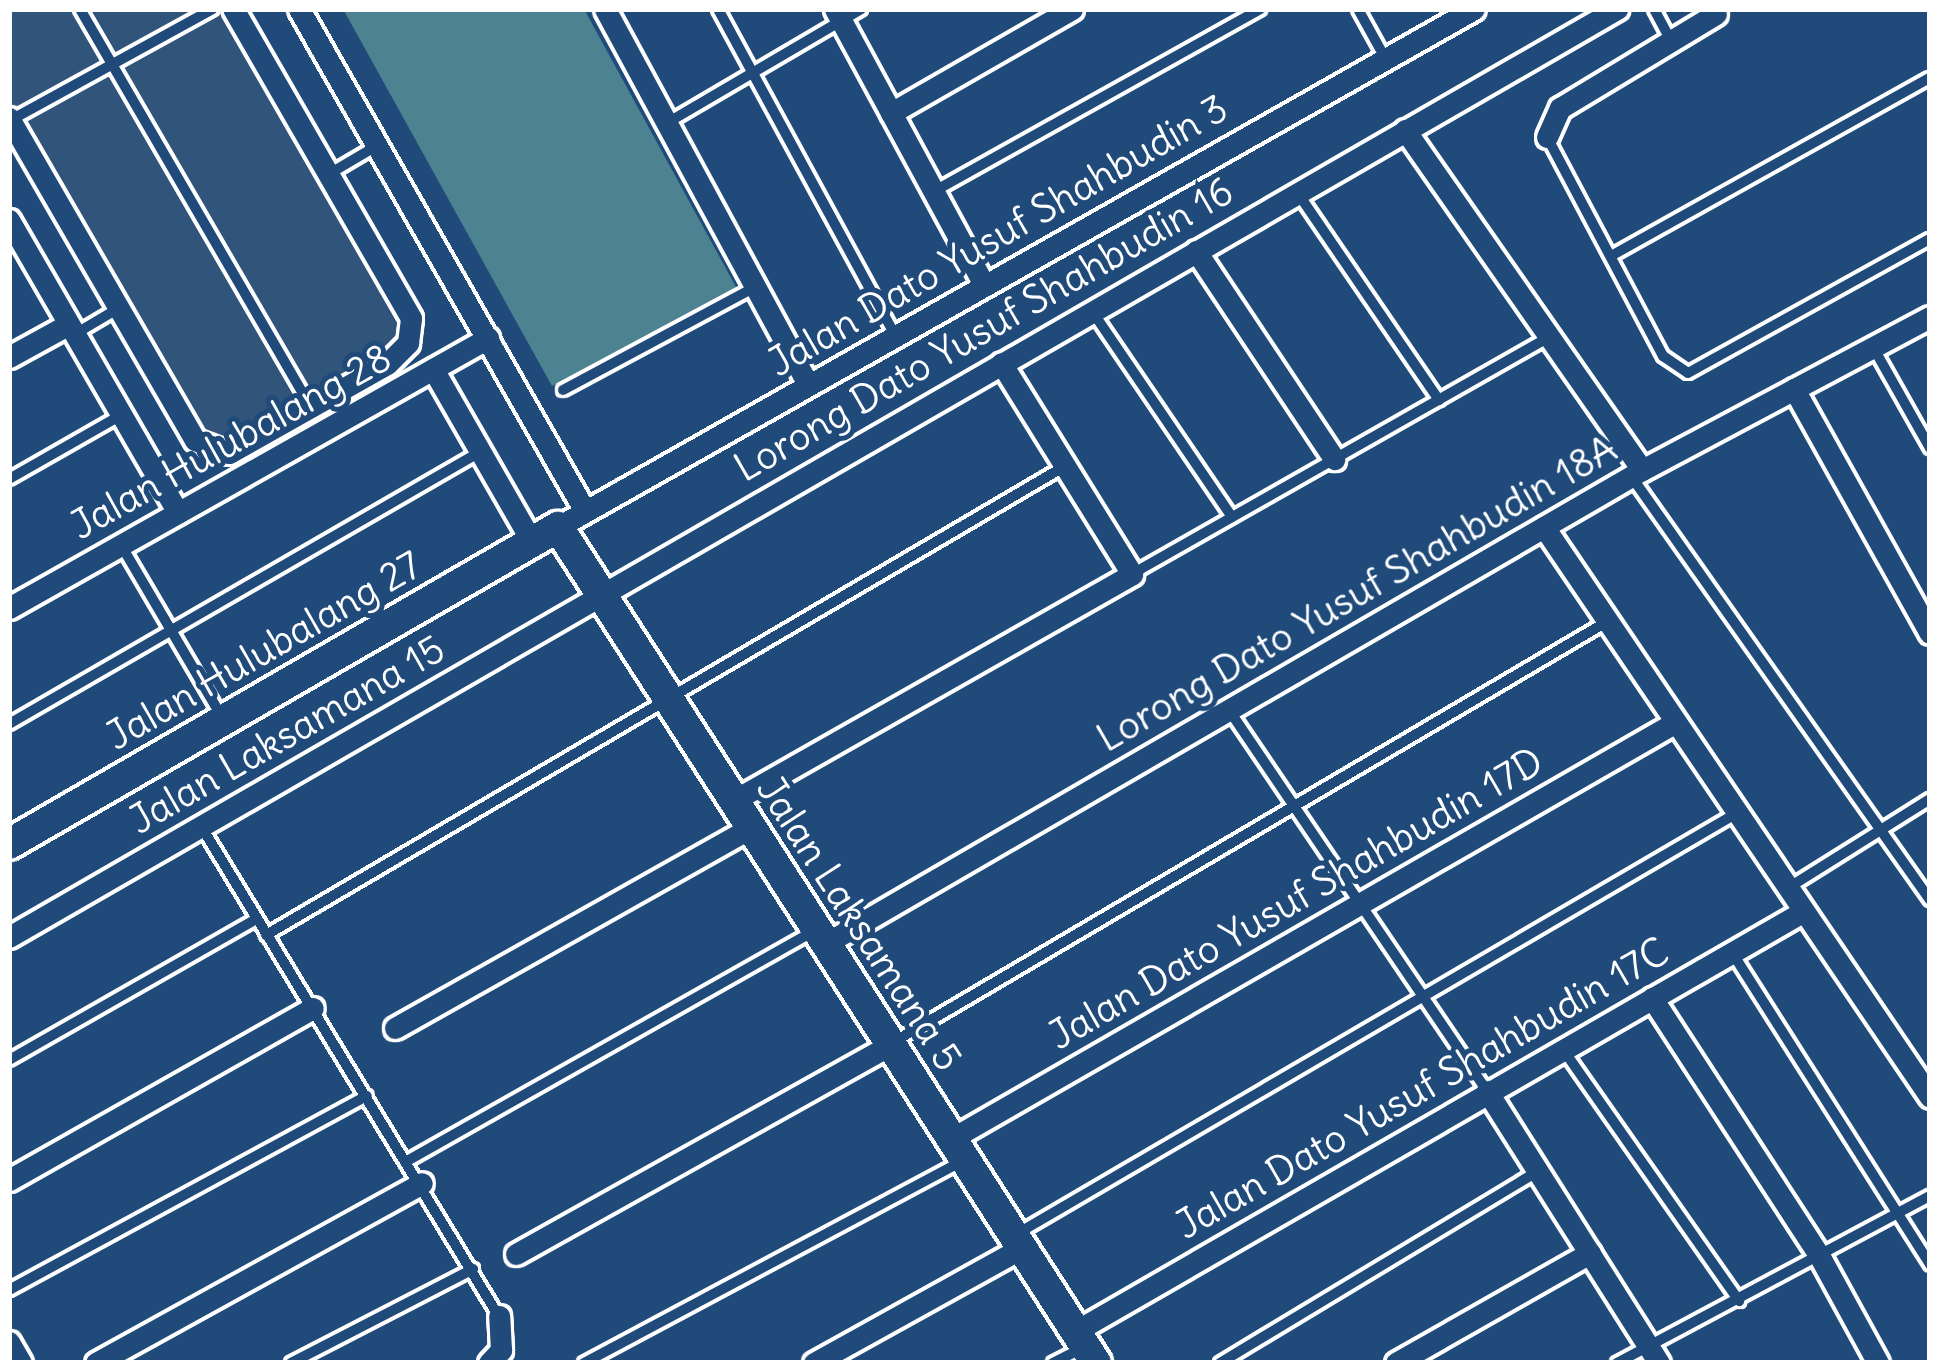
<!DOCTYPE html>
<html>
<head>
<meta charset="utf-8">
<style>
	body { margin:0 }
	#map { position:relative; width:1939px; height:1372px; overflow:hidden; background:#1f4a7a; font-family:Delius,sans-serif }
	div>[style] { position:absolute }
	.built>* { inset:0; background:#31547b }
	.green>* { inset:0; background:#4d8290 }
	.roads { filter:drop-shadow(3px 0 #fff) drop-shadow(-3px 0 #fff) drop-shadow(0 3px #fff) drop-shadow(0 -3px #fff) }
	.lane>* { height:10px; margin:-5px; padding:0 5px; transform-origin:5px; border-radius:5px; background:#1f4a7a }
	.street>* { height:21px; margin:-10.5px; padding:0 10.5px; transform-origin:10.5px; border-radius:10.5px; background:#1f4a7a }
	.secondary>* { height:30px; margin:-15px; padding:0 15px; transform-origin:15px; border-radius:15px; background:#1f4a7a }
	span { translate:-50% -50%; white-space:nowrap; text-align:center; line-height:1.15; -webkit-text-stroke:10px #1f4a7a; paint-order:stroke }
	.street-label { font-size:39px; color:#fff }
	.frame { position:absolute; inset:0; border:12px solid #fff; pointer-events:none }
</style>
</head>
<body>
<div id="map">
	<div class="built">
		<i style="clip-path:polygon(9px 9px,223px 9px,402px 319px,399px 339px,384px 356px,225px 446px,203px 436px,9px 102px)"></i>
	</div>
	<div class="green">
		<i style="clip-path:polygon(343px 9px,584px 9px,736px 287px,552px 386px)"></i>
	</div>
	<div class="roads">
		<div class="lane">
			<i style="left:80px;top:9px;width:459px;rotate:59.9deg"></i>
			<i style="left:718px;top:9px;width:371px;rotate:61.5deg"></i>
			<i style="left:1358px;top:9px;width:56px;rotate:61.1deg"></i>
			<i style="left:1654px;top:9px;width:36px;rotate:62deg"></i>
			<i style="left:11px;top:120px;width:230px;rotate:-28.8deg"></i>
			<i style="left:667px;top:123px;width:225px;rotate:-30.4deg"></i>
			<i style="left:1547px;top:137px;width:248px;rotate:62.1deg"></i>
			<i style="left:1663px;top:356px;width:30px;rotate:34deg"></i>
			<i style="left:1688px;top:373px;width:277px;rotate:-29deg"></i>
			<i style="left:329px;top:174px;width:57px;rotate:-30.6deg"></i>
			<i style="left:933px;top:192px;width:375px;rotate:-29.2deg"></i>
			<i style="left:1297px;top:192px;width:252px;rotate:55.7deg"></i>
			<i style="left:1611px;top:256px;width:365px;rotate:-29.2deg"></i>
			<i style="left:1092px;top:311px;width:249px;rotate:55.8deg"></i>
			<i style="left:75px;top:334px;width:51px;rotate:-30.6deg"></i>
			<i style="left:1873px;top:347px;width:116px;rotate:60.6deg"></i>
			<i style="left:563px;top:390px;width:218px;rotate:-28.2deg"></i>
			<i style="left:1631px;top:476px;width:519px;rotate:54.81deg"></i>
			<i style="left:9px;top:479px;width:129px;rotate:-29.7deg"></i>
			<i style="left:121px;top:545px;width:199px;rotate:59.6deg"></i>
			<i style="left:1132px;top:574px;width:481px;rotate:-29.6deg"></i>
			<i style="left:1229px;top:710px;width:460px;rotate:55.9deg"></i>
			<i style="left:9px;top:724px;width:544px;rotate:-30.01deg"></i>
			<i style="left:201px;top:826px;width:572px;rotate:58.73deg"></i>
			<i style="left:1788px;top:888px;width:168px;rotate:-32.1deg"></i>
			<i style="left:266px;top:935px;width:926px;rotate:-30.41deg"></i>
			<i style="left:1733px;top:954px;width:368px;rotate:57.6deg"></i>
			<i style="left:892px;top:1043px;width:831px;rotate:-30.51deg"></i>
			<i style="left:1562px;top:1048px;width:309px;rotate:55deg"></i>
			<i style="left:9px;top:1060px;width:284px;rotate:-29.7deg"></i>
			<i style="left:409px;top:1160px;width:464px;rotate:-29.5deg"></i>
			<i style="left:1015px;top:1235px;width:836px;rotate:-30.31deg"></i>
			<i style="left:9px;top:1290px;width:407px;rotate:-28.5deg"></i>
			<i style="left:291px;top:1363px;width:205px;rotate:-27.3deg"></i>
			<i style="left:584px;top:1363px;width:429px;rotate:-28.1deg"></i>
			<i style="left:1053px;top:1363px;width:33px;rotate:-27deg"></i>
			<i style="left:1220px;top:1363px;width:371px;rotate:-31.1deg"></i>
			<i style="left:1617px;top:1363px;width:355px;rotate:-28.1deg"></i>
		</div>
		<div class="street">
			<i style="left:299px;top:9px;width:578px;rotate:60.33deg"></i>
			<i style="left:605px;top:9px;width:427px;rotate:61.6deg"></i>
			<i style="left:835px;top:9px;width:314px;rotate:61.6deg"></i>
			<i style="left:891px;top:113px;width:209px;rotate:-29.9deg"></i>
			<i style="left:9px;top:118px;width:372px;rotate:60deg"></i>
			<i style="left:195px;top:440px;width:36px;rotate:21deg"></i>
			<i style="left:229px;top:453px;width:181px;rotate:-29.4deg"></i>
			<i style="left:387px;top:364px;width:30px;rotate:-45deg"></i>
			<i style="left:408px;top:343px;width:25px;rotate:-83deg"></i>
			<i style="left:411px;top:318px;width:357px;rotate:-119.9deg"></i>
			<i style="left:1405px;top:130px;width:414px;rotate:55.1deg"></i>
			<i style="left:1547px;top:137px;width:32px;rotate:-66deg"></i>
			<i style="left:1560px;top:108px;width:182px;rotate:-31.1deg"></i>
			<i style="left:9px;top:220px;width:338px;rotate:60deg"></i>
			<i style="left:1196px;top:251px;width:250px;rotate:56.4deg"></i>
			<i style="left:9px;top:357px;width:68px;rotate:-28.8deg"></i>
			<i style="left:433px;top:369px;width:199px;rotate:60.2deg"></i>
			<i style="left:1794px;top:389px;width:279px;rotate:60.9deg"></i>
			<i style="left:558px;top:527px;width:1052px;rotate:-29.49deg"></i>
			<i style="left:1544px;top:527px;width:688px;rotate:55.89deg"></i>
			<i style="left:9px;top:608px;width:550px;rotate:-29.41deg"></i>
			<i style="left:733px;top:801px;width:459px;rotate:-29.6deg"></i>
			<i style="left:1132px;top:574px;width:248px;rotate:-121.8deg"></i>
			<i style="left:9px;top:937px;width:1857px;rotate:-29.99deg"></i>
			<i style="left:825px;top:944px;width:945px;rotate:-30.12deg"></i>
			<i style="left:1642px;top:470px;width:326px;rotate:-28deg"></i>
			<i style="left:1652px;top:998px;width:309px;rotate:57deg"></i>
			<i style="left:1820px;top:1257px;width:121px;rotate:61.3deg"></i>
			<i style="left:395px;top:1028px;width:409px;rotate:-29.4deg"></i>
			<i style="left:1487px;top:1091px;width:322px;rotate:57.7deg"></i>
			<i style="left:951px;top:1139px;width:836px;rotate:-29.91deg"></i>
			<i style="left:9px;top:1180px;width:349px;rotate:-29.5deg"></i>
			<i style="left:516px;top:1254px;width:430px;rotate:-29.2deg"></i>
			<i style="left:1076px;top:1331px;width:840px;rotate:-29.98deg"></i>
			<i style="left:9px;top:1342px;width:24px;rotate:60deg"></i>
			<i style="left:96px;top:1363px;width:372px;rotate:-28.9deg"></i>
			<i style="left:489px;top:1363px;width:18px;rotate:-47deg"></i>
			<i style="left:501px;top:1350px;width:34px;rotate:-93deg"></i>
			<i style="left:814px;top:1363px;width:239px;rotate:-29deg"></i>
			<i style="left:1396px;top:1363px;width:223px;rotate:-29.6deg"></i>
		</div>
		<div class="secondary">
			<i style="left:9px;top:844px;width:634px;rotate:-30deg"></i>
			<i style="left:558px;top:527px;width:994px;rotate:57.24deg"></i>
		</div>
	</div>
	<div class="street-label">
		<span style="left:998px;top:236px;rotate:-30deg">Jalan Dato Yusuf Shahbudin 3</span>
		<span style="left:984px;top:330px;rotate:-30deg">Lorong Dato Yusuf Shahbudin 16</span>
		<span style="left:231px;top:442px;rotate:-29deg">Jalan Hulubalang 28</span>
		<span style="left:1357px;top:594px;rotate:-30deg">Lorong Dato Yusuf Shahbudin 18A</span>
		<span style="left:264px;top:651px;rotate:-30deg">Jalan Hulubalang 27</span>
		<span style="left:287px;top:735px;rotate:-30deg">Jalan Laksamana 15</span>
		<span style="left:1296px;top:899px;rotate:-30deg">Jalan Dato Yusuf Shahbudin 17D</span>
		<span style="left:859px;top:924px;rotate:57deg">Jalan Laksamana 5</span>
		<span style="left:1422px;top:1089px;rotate:-30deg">Jalan Dato Yusuf Shahbudin 17C</span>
	</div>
	<div class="frame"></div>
</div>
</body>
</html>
